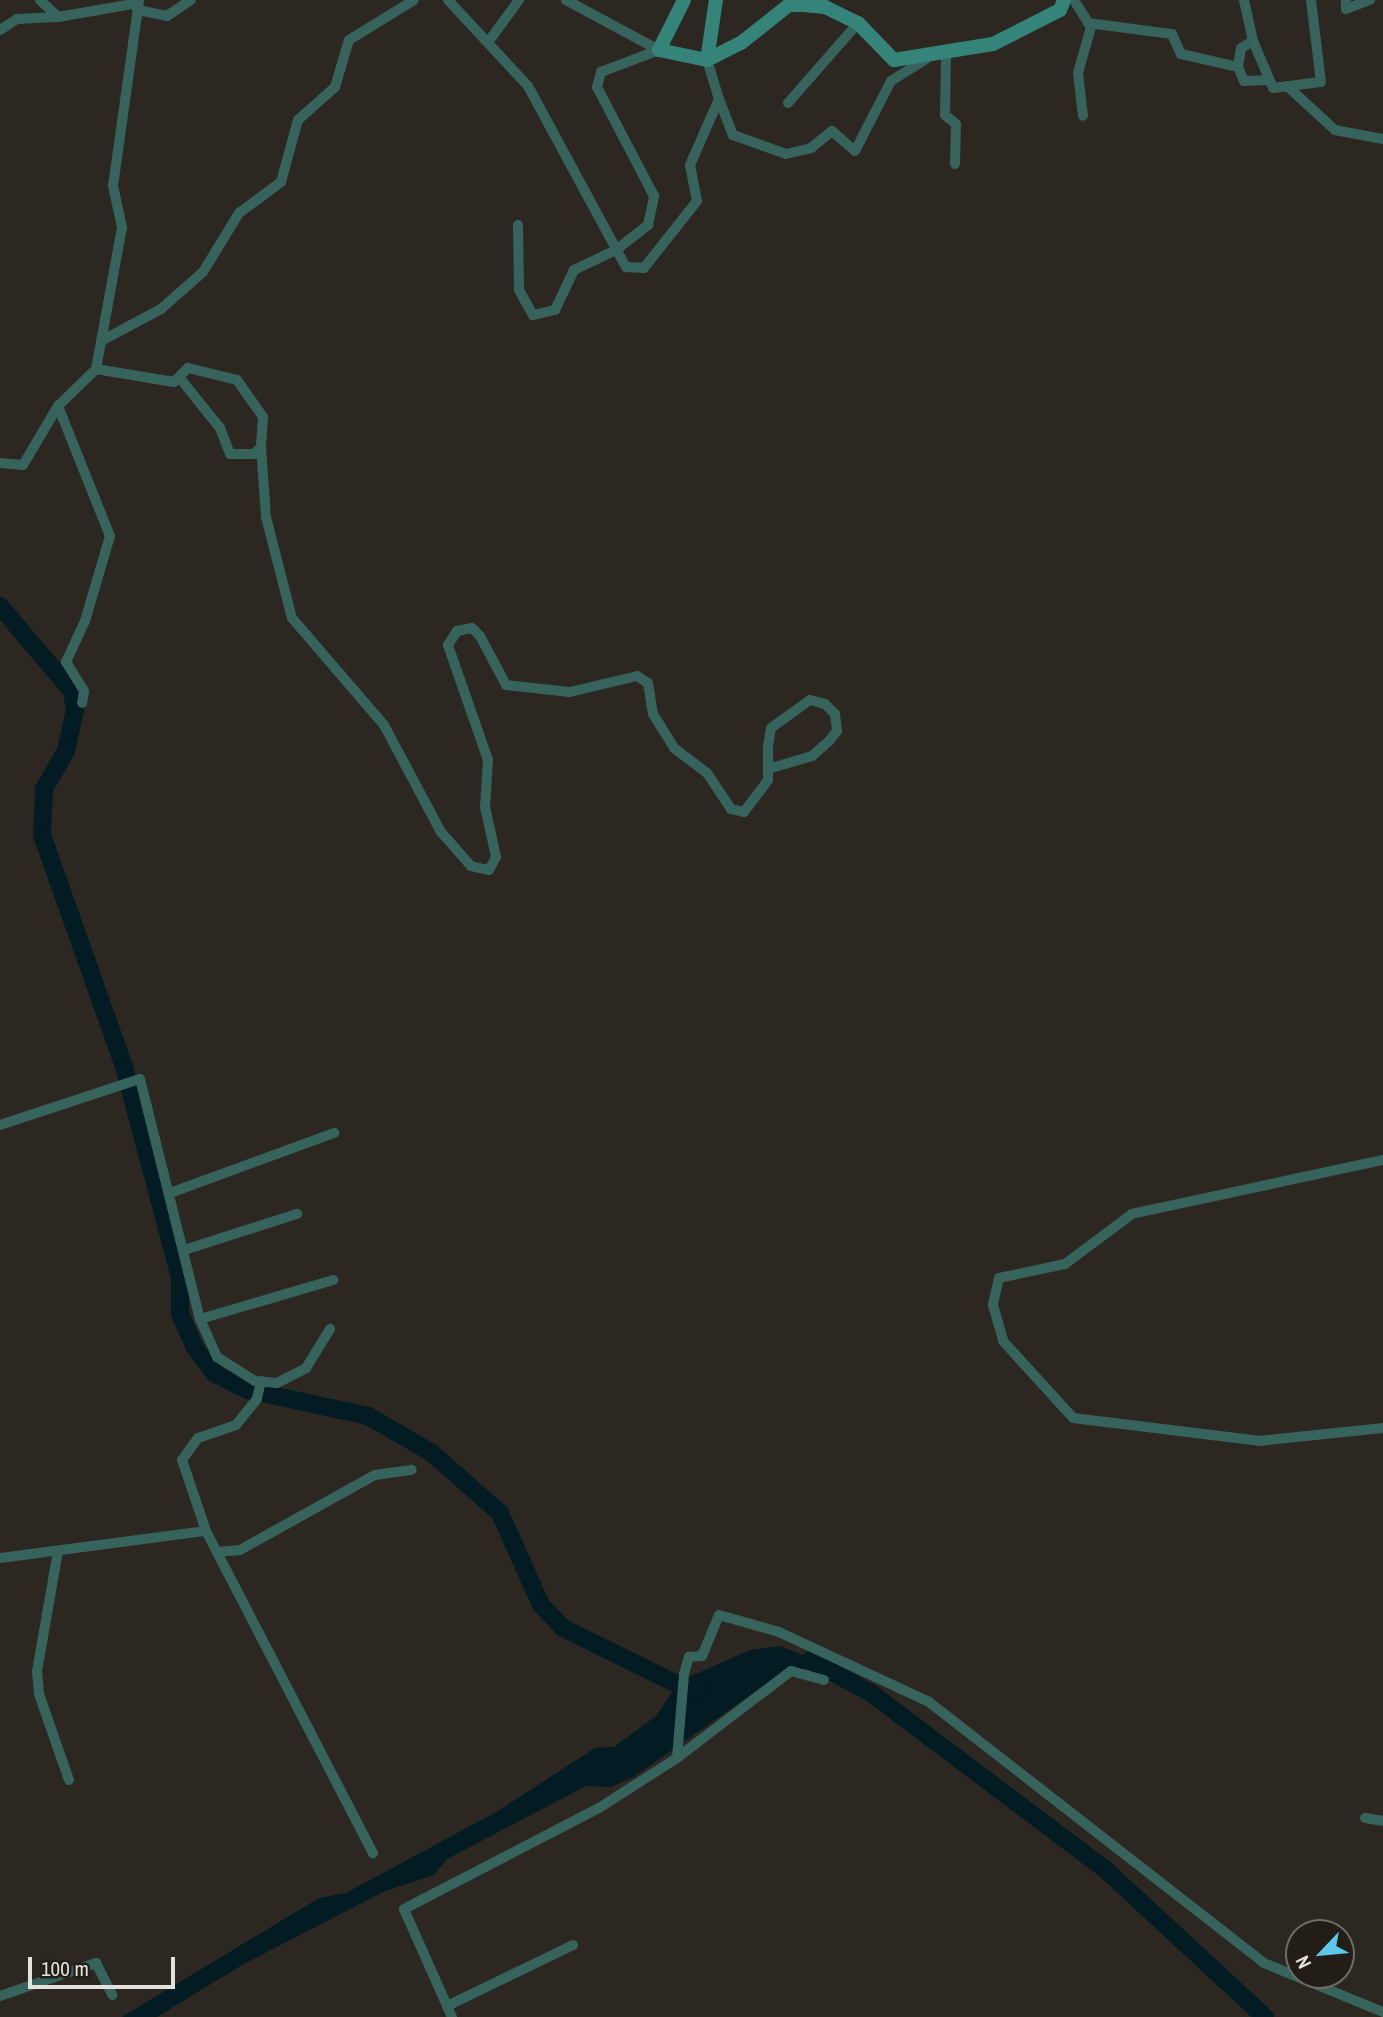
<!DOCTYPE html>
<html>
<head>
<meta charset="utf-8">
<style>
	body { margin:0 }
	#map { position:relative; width:1383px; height:2017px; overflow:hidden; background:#2c2821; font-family:"Archivo Narrow",sans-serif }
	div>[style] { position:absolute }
	.water>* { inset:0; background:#031b22 }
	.river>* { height:18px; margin:-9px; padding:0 9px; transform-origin:9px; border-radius:9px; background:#031b22 }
	.street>* { height:10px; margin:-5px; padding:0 5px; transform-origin:5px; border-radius:5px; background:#36635c }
	.secondary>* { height:14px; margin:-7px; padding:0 7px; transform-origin:7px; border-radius:7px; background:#358479 }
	span { translate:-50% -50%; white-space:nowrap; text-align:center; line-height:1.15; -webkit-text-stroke:7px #221e17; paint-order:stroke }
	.north { position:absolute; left:1285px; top:1919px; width:70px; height:70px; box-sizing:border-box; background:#221e17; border:2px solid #706c66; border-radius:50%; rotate:244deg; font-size:19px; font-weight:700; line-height:28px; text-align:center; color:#e4e2dd }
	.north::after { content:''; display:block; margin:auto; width:24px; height:32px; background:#5dc7e8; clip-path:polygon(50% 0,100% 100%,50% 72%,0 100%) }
	.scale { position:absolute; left:28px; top:1957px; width:147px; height:32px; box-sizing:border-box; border:4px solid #e4e2dd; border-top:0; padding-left:9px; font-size:21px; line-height:24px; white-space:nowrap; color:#e4e2dd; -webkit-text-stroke:5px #221e17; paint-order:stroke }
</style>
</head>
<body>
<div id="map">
	<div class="water">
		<i style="clip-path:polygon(780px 1646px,832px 1667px,786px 1670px,635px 1776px,611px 1787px,586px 1786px,447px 1859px,434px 1875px,385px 1891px,242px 1965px,157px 2017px,122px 2017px,319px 1898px,346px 1893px,498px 1811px,595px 1748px,614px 1747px,656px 1716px,680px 1681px,750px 1650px)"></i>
	</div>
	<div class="river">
		<i style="left:0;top:606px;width:111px;rotate:49.7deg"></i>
		<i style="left:72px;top:691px;width:19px;rotate:81deg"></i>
		<i style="left:75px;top:710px;width:42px;rotate:102.4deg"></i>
		<i style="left:66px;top:751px;width:44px;rotate:120.1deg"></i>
		<i style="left:44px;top:789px;width:46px;rotate:92.5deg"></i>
		<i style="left:42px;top:835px;width:246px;rotate:70.5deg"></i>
		<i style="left:124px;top:1067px;width:218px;rotate:75.1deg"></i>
		<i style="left:180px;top:1278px;width:36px;rotate:90deg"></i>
		<i style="left:180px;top:1314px;width:37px;rotate:66deg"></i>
		<i style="left:195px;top:1348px;width:33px;rotate:52deg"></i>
		<i style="left:215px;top:1374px;width:37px;rotate:26deg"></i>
		<i style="left:248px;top:1390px;width:123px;rotate:12.2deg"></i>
		<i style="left:368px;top:1416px;width:74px;rotate:30deg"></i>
		<i style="left:432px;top:1453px;width:91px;rotate:41.4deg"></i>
		<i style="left:500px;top:1513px;width:101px;rotate:66deg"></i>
		<i style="left:541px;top:1605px;width:32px;rotate:46deg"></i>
		<i style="left:563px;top:1628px;width:138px;rotate:26.2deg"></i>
		<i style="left:687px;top:1689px;width:12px;rotate:-5deg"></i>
		<i style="left:810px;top:1660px;width:69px;rotate:28.4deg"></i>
		<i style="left:871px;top:1693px;width:294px;rotate:37deg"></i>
		<i style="left:1106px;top:1870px;width:217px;rotate:42.8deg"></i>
	</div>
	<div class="street">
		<i style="left:40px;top:0;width:25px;rotate:43deg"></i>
		<i style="left:58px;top:17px;width:81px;rotate:-9.9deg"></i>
		<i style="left:448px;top:0;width:117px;rotate:47.1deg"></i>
		<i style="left:528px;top:86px;width:206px;rotate:61.6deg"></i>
		<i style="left:626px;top:267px;width:18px;rotate:3deg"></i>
		<i style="left:644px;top:268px;width:85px;rotate:-51.7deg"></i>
		<i style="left:697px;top:201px;width:37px;rotate:-101deg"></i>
		<i style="left:690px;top:165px;width:72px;rotate:-66.3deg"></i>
		<i style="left:719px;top:99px;width:41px;rotate:-107.1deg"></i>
		<i style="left:566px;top:0;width:106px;rotate:28.3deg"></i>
		<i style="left:1074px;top:0;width:32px;rotate:58deg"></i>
		<i style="left:1091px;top:27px;width:48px;rotate:105.8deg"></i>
		<i style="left:1078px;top:73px;width:43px;rotate:83.4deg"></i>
		<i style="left:1346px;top:0;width:9px;rotate:90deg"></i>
		<i style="left:1346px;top:9px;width:26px;rotate:-21deg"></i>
		<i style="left:137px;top:10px;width:31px;rotate:11deg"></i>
		<i style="left:167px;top:16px;width:29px;rotate:-34deg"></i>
		<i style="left:1088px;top:23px;width:85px;rotate:7.5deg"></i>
		<i style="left:1172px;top:34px;width:22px;rotate:66deg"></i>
		<i style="left:1181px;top:54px;width:58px;rotate:12.8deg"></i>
		<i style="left:1238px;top:67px;width:19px;rotate:-81deg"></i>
		<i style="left:1241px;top:48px;width:14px;rotate:-30deg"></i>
		<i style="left:1253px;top:41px;width:42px;rotate:-102.4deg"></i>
		<i style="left:0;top:30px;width:20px;rotate:-33deg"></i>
		<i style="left:17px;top:19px;width:40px;rotate:-2.9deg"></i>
		<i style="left:489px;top:41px;width:51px;rotate:-53.8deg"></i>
		<i style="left:1253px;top:41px;width:51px;rotate:66.9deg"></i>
		<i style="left:1273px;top:88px;width:48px;rotate:-7.1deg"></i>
		<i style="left:1321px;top:82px;width:83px;rotate:-97deg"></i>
		<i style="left:946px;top:54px;width:61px;rotate:90.9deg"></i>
		<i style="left:945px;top:115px;width:14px;rotate:39deg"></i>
		<i style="left:956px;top:124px;width:40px;rotate:91.4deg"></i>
		<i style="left:1238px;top:67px;width:15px;rotate:67deg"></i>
		<i style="left:1244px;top:81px;width:25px;rotate:-2deg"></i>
		<i style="left:1287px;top:86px;width:65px;rotate:42.5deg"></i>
		<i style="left:1335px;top:130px;width:49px;rotate:10.6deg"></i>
		<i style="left:719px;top:99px;width:39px;rotate:69deg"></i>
		<i style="left:733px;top:135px;width:56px;rotate:19.7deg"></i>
		<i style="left:786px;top:154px;width:26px;rotate:-13deg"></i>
		<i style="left:811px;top:148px;width:27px;rotate:-39deg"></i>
		<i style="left:832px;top:131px;width:30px;rotate:41deg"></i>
		<i style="left:855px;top:151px;width:79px;rotate:-62.8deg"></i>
		<i style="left:891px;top:81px;width:41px;rotate:-32.2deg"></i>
		<i style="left:788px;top:103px;width:106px;rotate:-48.8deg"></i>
		<i style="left:518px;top:225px;width:65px;rotate:89.1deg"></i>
		<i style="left:519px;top:290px;width:29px;rotate:61deg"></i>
		<i style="left:533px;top:315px;width:23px;rotate:-13deg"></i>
		<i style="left:555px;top:310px;width:44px;rotate:-64.6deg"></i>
		<i style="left:574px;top:270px;width:47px;rotate:-25.5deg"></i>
		<i style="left:616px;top:250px;width:41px;rotate:-38deg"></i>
		<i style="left:648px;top:225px;width:30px;rotate:-78deg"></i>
		<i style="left:654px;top:196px;width:123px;rotate:-117.6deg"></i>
		<i style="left:597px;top:87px;width:16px;rotate:-75deg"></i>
		<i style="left:601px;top:72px;width:62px;rotate:-20.8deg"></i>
		<i style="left:101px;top:341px;width:68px;rotate:-28.1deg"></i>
		<i style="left:161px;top:309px;width:56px;rotate:-41.4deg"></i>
		<i style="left:203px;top:272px;width:69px;rotate:-58.6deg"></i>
		<i style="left:239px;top:213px;width:52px;rotate:-36.4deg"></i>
		<i style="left:281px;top:182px;width:64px;rotate:-74.7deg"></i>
		<i style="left:298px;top:120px;width:50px;rotate:-41.7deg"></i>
		<i style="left:335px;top:87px;width:49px;rotate:-73.4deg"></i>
		<i style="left:349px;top:40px;width:76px;rotate:-31.6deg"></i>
		<i style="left:96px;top:369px;width:79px;rotate:9.5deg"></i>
		<i style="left:174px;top:382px;width:20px;rotate:-45deg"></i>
		<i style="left:188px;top:368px;width:50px;rotate:13.8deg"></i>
		<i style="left:237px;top:380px;width:45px;rotate:54.9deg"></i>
		<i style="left:263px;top:417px;width:30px;rotate:94deg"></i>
		<i style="left:261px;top:447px;width:10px;rotate:135deg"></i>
		<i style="left:254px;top:454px;width:24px;rotate:180deg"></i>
		<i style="left:230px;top:454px;width:28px;rotate:-111deg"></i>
		<i style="left:220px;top:428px;width:65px;rotate:-128.8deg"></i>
		<i style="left:58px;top:406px;width:140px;rotate:68.2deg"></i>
		<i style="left:110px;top:536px;width:89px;rotate:106.4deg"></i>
		<i style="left:85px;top:621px;width:45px;rotate:114.9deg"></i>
		<i style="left:66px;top:662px;width:34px;rotate:58deg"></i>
		<i style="left:84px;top:691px;width:12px;rotate:99deg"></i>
		<i style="left:261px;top:447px;width:70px;rotate:85.9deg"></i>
		<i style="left:266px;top:517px;width:104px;rotate:75.6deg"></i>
		<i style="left:292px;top:618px;width:141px;rotate:49.3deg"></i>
		<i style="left:384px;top:725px;width:121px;rotate:62deg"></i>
		<i style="left:441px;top:832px;width:45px;rotate:48.6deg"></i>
		<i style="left:471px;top:866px;width:18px;rotate:13deg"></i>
		<i style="left:489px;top:870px;width:15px;rotate:-62deg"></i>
		<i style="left:496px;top:857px;width:51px;rotate:-102.4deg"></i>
		<i style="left:485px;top:807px;width:47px;rotate:-86.3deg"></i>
		<i style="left:488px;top:760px;width:122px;rotate:-109.2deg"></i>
		<i style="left:448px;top:645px;width:17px;rotate:-57deg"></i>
		<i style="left:457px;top:631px;width:15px;rotate:-11deg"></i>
		<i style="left:472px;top:628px;width:11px;rotate:45deg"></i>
		<i style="left:480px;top:636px;width:55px;rotate:62deg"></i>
		<i style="left:506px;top:685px;width:64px;rotate:6.2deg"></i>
		<i style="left:570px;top:692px;width:69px;rotate:-13.4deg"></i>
		<i style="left:637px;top:676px;width:13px;rotate:32deg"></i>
		<i style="left:648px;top:683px;width:31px;rotate:81deg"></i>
		<i style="left:653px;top:714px;width:40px;rotate:58deg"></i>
		<i style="left:674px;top:748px;width:41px;rotate:37.1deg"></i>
		<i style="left:707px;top:773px;width:43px;rotate:56.3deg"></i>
		<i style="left:731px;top:809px;width:13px;rotate:13deg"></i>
		<i style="left:744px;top:812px;width:40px;rotate:-53deg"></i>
		<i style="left:768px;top:780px;width:33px;rotate:-90deg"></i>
		<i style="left:768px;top:747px;width:19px;rotate:-81deg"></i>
		<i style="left:771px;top:728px;width:48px;rotate:-35.7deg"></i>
		<i style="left:810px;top:700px;width:16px;rotate:15deg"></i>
		<i style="left:825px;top:704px;width:14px;rotate:45deg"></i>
		<i style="left:835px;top:714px;width:17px;rotate:83deg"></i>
		<i style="left:837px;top:731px;width:11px;rotate:128deg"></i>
		<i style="left:830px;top:740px;width:24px;rotate:138deg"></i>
		<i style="left:812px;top:756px;width:46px;rotate:163.5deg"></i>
		<i style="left:0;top:463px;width:23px;rotate:5deg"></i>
		<i style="left:23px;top:465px;width:69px;rotate:-59.3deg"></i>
		<i style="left:58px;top:406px;width:53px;rotate:-44.2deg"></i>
		<i style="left:96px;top:369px;width:144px;rotate:-79.6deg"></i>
		<i style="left:122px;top:227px;width:42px;rotate:-102.4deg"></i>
		<i style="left:113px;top:186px;width:188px;rotate:-82deg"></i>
		<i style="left:0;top:1125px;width:147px;rotate:-18.2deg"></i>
		<i style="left:140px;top:1079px;width:247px;rotate:76deg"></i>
		<i style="left:200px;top:1319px;width:42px;rotate:65.9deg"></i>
		<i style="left:217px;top:1357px;width:45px;rotate:32.3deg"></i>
		<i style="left:255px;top:1381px;width:22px;rotate:5deg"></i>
		<i style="left:277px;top:1383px;width:33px;rotate:-27deg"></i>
		<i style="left:306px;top:1368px;width:46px;rotate:-58.4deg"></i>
		<i style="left:1383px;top:1160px;width:257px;rotate:167.9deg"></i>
		<i style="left:1132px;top:1214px;width:84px;rotate:143.3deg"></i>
		<i style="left:1065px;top:1264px;width:67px;rotate:168deg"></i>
		<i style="left:999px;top:1278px;width:28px;rotate:103deg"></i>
		<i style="left:993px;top:1305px;width:37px;rotate:74deg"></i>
		<i style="left:1003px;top:1341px;width:104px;rotate:47.7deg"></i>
		<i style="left:1073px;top:1418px;width:187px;rotate:7deg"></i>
		<i style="left:1259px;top:1441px;width:125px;rotate:-6deg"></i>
		<i style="left:170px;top:1193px;width:175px;rotate:-20.1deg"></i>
		<i style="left:184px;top:1250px;width:119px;rotate:-17.7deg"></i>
		<i style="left:200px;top:1319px;width:139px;rotate:-16.3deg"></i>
		<i style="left:261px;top:1381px;width:18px;rotate:103deg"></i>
		<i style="left:257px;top:1399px;width:33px;rotate:129deg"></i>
		<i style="left:236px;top:1425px;width:40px;rotate:161.1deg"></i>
		<i style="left:198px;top:1438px;width:27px;rotate:126deg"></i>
		<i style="left:182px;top:1460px;width:75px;rotate:71.3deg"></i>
		<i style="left:206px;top:1531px;width:363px;rotate:62.6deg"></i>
		<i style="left:58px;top:1551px;width:122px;rotate:99.9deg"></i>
		<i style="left:37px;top:1671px;width:23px;rotate:85deg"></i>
		<i style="left:39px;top:1694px;width:91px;rotate:70.8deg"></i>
		<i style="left:217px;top:1552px;width:23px;rotate:-5deg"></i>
		<i style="left:240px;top:1550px;width:154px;rotate:-29.1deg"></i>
		<i style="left:375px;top:1475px;width:37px;rotate:-8deg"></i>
		<i style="left:0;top:1558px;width:208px;rotate:-7.5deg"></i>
		<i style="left:824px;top:1680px;width:34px;rotate:-165deg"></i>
		<i style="left:791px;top:1671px;width:143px;rotate:142.7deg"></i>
		<i style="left:677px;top:1758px;width:84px;rotate:-85.2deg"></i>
		<i style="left:684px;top:1674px;width:18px;rotate:-74deg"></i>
		<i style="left:689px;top:1657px;width:13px;rotate:-4deg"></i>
		<i style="left:702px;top:1656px;width:44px;rotate:-67.5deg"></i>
		<i style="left:719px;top:1615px;width:62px;rotate:15.8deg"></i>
		<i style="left:779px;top:1632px;width:166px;rotate:25deg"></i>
		<i style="left:929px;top:1702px;width:425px;rotate:37.9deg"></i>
		<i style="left:1264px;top:1963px;width:129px;rotate:22.4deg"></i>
		<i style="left:1365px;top:1818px;width:18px;rotate:9deg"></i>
		<i style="left:0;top:1996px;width:102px;rotate:-19deg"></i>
		<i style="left:96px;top:1963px;width:36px;rotate:63deg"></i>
		<i style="left:447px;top:2006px;width:140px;rotate:-25.8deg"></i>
		<i style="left:452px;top:2017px;width:118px;rotate:-114deg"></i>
		<i style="left:404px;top:1909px;width:220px;rotate:-27.4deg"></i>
		<i style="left:599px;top:1808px;width:93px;rotate:-32.7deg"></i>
	</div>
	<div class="secondary">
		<i style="left:684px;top:0;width:56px;rotate:116.6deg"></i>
		<i style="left:659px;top:50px;width:49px;rotate:11.8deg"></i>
		<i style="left:707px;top:60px;width:38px;rotate:-27deg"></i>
		<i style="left:741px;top:43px;width:61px;rotate:-38.4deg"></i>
		<i style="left:789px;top:5px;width:14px"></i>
		<i style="left:803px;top:5px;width:22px;rotate:5deg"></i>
		<i style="left:825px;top:7px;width:37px;rotate:26deg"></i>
		<i style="left:858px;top:23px;width:52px;rotate:45.8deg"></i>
		<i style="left:894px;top:60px;width:100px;rotate:-9.2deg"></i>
		<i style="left:993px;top:44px;width:75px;rotate:-26.9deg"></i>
		<i style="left:1060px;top:10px;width:11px;rotate:-68deg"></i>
		<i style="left:707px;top:60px;width:61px;rotate:-81.5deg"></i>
	</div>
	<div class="north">N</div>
	<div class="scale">100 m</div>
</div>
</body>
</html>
